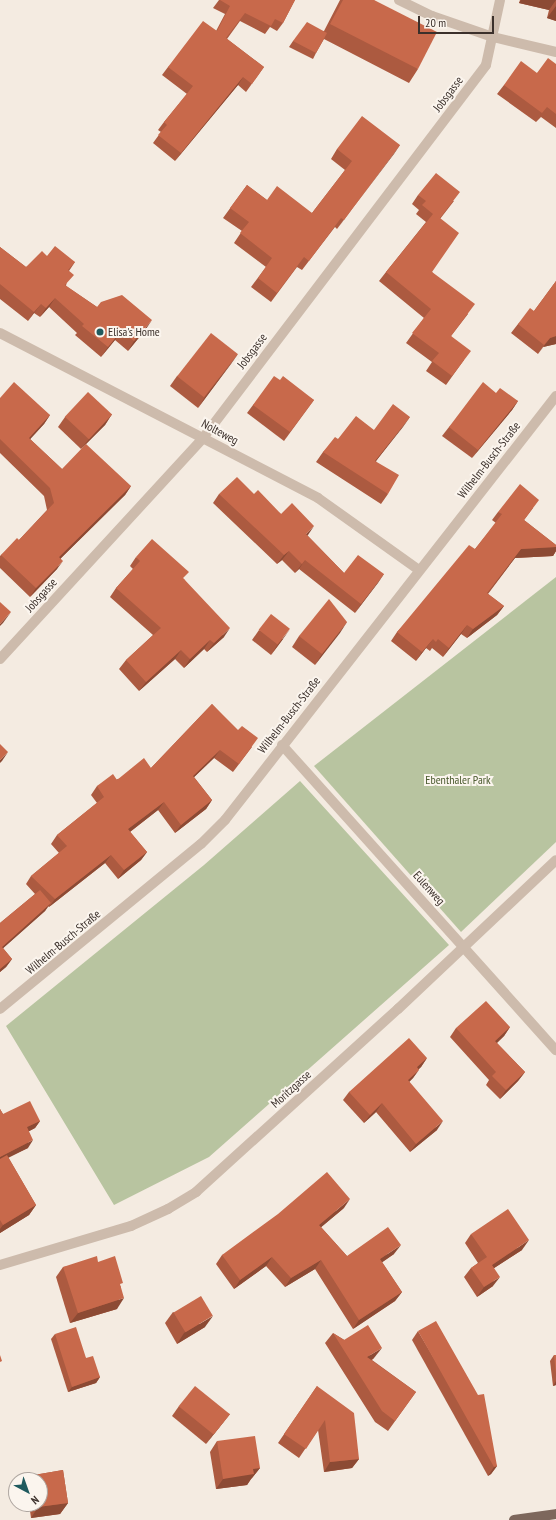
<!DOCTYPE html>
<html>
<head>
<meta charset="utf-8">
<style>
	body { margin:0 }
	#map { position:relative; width:556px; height:1520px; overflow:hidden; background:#f4ebe1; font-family:"PT Sans Narrow",sans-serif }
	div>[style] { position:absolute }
	.green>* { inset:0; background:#b8c4a0 }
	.minor>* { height:10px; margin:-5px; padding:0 5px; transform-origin:5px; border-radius:5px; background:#cdbbac }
	.major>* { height:10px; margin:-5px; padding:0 5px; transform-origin:5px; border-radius:5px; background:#7d675c }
	.wall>* { inset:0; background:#ac5a40 }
	.shaded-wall>* { inset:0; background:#8c4a34 }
	.building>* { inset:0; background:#c8694b; transform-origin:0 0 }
	.dots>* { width:11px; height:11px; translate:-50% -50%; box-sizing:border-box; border:2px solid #fbf5ee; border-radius:50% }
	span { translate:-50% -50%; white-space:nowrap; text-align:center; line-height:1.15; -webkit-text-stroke:4px #fbf5ee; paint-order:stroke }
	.street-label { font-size:12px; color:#3b302b }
	.poi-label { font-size:12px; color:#3b302b }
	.left { translate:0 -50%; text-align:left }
	.park-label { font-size:12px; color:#4a5a2e }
	.north { position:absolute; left:8px; top:1472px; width:40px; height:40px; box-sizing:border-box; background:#fbf5ee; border:1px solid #aea6a0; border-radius:50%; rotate:139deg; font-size:11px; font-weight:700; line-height:16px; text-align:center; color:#3b302b }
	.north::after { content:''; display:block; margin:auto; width:14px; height:18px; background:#1f5a5e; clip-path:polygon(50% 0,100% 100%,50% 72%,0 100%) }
	.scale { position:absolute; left:418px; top:16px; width:76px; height:18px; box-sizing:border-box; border:2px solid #3b302b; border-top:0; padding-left:5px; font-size:12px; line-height:14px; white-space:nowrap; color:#3b302b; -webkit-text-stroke:3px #fbf5ee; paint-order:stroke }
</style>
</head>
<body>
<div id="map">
	<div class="green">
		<i style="clip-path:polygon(556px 577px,556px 842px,461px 932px,314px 766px)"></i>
		<i style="clip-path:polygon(300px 781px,449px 945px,209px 1157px,114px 1205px,6px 1026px,204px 865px)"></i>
	</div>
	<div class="minor">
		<i style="left:399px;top:0;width:37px;rotate:26deg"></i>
		<i style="left:432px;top:16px;width:65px;rotate:19deg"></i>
		<i style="left:493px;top:37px;width:65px;rotate:13.4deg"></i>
		<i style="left:0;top:333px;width:358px;rotate:27.4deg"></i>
		<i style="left:318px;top:498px;width:124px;rotate:35.5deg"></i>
		<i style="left:0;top:659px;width:300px;rotate:-47.4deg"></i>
		<i style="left:203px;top:438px;width:468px;rotate:-52.8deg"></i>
		<i style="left:486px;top:65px;width:66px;rotate:-77.8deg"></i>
		<i style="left:282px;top:745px;width:410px;rotate:48.1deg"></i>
		<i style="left:0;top:1009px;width:260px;rotate:-39.4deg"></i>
		<i style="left:201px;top:844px;width:34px;rotate:-45deg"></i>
		<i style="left:225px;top:820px;width:538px;rotate:-52.02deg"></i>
		<i style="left:0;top:1265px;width:137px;rotate:-16.6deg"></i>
		<i style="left:131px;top:1226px;width:41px;rotate:-24.7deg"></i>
		<i style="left:168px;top:1209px;width:33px;rotate:-31deg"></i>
		<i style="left:196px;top:1192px;width:273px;rotate:-42.2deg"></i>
		<i style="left:398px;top:1009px;width:217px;rotate:-43.3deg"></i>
	</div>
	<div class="major">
		<i style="left:514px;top:1520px;width:42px;rotate:-8.1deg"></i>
	</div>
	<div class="wall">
		<i style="clip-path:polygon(219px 0,295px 0,283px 23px,277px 31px,270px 27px,265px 34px,240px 21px,227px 39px,264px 67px,246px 92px,238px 85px,175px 161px,153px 143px,161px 132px,158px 130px,164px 122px,187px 94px,162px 75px,168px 67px,216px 31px,225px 14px,213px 8px)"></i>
		<i style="clip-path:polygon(340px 0,374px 0,418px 69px,409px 83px,324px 39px,316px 53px,313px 59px,289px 47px,293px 41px,324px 31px)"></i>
		<i style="clip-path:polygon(520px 0,556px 0,556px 21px,547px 18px,549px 10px,519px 3px)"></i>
		<i style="clip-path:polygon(556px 64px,556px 128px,541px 117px,536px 122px,497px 94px,504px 85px,537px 73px)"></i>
		<i style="clip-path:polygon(400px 145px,337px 229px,335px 227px,302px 270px,297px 267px,271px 302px,251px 287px,266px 267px,234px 243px,242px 231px,223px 218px,247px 185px,267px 200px,312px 213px,345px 170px,331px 159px,337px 149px)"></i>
		<i style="clip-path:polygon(418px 195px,454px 201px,440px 219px,432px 272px,468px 314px,451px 336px,464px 360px,446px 385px,426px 371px,432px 362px,406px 343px,424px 318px,379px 281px,386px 272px,426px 222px,416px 214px,419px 210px,412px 204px)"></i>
		<i style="clip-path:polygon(0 247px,26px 267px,47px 256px,75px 262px,69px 271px,66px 286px,97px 307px,146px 329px,128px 351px,115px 340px,101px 357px,75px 335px,77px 333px,49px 307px,40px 317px,34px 313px,28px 321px,0 299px)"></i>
		<i style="clip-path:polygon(556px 281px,556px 344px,543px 347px,538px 354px,511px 333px,518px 324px,534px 311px)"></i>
		<i style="clip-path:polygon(238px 354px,198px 408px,170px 386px,177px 376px)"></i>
		<i style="clip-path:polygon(280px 380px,314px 400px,284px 441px,247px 413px,253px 405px)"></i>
		<i style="clip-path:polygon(496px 393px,518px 401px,512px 410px,472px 458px,442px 436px,449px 427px)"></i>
		<i style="clip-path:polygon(0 398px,50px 415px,44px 424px,30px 439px,62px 469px,131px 486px,125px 495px,61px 558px,57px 569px,30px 597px,0 568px,0 556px,1px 555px,19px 540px,47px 510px,44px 496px,0 453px)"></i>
		<i style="clip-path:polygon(112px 414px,105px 425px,81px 449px,58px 427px,65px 417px)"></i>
		<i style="clip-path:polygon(410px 417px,376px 461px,388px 494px,381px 504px,316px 462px,323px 452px,338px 439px,374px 430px)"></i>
		<i style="clip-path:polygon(219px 494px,254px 494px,281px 514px,307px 535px,344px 573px,384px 574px,355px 613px,299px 569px,295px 573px,282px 560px,277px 564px,213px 503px)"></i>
		<i style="clip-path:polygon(533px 508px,524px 520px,556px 545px,556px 551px,553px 556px,515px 558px,488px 594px,504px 606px,497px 615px,467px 638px,461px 634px,443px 657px,432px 648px,430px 651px,426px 648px,416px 661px,391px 641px,397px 632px,475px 549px,496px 523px,492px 520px,498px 512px)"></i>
		<i style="clip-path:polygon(136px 557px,184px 579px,224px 637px,207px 652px,204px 649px,184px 668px,175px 659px,139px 691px,119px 669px,126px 660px,153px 635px,110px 597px,116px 588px,133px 569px,130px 566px)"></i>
		<i style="clip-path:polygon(347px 622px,315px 665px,292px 647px,299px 636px)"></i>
		<i style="clip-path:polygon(259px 630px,283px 639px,271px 655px,252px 640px)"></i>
		<i style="clip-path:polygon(212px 704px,252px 747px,233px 772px,214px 758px,194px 777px,212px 800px,206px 809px,175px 833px,158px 810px,130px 832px,147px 852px,141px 860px,118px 879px,105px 863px,49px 907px,48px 906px,45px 911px,3px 948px,12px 959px,6px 967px,0 972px,0 923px,35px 894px,26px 884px,31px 876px,59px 853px,51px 844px,57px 835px,97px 803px,91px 795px,97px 786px,151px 768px)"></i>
		<i style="clip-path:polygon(510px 1027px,504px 1036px,497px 1043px,525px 1072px,518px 1081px,500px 1099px,486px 1085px,489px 1080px,450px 1037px,456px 1028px)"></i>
		<i style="clip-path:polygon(427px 1058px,421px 1067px,419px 1069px,413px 1078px,409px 1082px,437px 1130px,410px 1152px,376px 1112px,364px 1123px,343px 1100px,349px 1092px)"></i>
		<i style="clip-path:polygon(0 1109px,3px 1114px,40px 1121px,35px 1128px,29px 1131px,28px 1148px,8px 1157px,36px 1205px,29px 1215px,0 1233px)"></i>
		<i style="clip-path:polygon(344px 1208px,321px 1227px,347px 1256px,394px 1254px,382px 1262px,402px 1292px,395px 1301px,353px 1329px,315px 1269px,285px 1287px,266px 1266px,234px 1289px,216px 1264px,222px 1255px)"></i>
		<i style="clip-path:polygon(471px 1234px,522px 1250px,494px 1268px,493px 1286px,477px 1297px,464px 1277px,471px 1268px,478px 1263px,465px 1243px)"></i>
		<i style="clip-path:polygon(98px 1262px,121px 1287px,117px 1309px,70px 1323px,56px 1277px,63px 1267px)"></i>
		<i style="clip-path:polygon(173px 1312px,205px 1327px,177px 1344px,165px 1323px)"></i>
		<i style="clip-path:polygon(418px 1331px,497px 1466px,491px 1474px,488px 1476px,412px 1340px)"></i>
		<i style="clip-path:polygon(333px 1333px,374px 1358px,372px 1360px,416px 1392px,388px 1431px,375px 1422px,325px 1343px)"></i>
		<i style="clip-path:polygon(55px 1334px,86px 1358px,100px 1377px,96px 1383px,68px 1392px,51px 1339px)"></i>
		<i style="clip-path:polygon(554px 1355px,556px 1355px,556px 1385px,553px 1386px,550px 1361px)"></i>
		<i style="clip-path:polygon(317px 1386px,359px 1459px,352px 1468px,324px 1472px,318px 1430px,299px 1458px,278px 1443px)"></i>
		<i style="clip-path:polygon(179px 1406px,230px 1414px,206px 1444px,172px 1416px)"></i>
		<i style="clip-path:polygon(217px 1441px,260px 1468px,252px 1478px,251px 1479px,247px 1485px,216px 1489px,210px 1452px)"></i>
		<i style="clip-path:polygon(63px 1470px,68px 1503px,60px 1514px,31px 1518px,29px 1504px,40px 1504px,40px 1480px,30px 1480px,34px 1475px)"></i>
	</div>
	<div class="shaded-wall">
		<i style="clip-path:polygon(521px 0,556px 0,549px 10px,519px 3px)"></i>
		<i style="clip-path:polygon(556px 6px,556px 21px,547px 18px)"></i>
		<i style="clip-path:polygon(243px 77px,238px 85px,175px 161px,181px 153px)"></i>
		<i style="clip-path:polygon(400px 145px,394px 154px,337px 229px,344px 220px)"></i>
		<i style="clip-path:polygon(55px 298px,49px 307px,40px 317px,46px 308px)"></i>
		<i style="clip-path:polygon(41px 304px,34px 313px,28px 321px,34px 312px)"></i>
		<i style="clip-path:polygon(152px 320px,146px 329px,128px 351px,134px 341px)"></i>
		<i style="clip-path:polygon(121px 331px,115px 340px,101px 357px,108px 347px)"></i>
		<i style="clip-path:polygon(556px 336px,556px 344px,543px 347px,538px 354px,550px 338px)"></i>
		<i style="clip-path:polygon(238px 354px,231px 364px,198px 408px,205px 397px)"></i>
		<i style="clip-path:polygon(518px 401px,512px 410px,472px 458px,478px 450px)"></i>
		<i style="clip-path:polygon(112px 414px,105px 425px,81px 449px,89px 439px)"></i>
		<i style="clip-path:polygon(50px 415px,44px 424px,23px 447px,29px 438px)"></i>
		<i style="clip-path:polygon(410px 417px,403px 427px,368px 471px,375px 461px)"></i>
		<i style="clip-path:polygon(131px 486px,125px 495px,53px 566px,59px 557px)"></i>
		<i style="clip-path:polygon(314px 526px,308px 535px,299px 543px,306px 534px)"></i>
		<i style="clip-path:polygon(556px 547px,556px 551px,553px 556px,515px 558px,481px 602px,521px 549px)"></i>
		<i style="clip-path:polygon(289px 551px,282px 560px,277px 564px,284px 555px)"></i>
		<i style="clip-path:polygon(305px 560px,299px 569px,295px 573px,302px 564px)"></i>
		<i style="clip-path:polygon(63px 561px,57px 569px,30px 597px,36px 588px)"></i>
		<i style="clip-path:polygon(384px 574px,378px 583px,355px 613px,361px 604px)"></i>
		<i style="clip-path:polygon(504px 606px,497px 615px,467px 638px,473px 629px)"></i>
		<i style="clip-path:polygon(11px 612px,3px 623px,0 626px,0 624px)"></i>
		<i style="clip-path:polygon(347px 622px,340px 633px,315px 665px,322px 654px)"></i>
		<i style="clip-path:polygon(467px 625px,461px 634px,443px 657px,449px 648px)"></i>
		<i style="clip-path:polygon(230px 628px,224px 637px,207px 652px,214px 643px)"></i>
		<i style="clip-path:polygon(290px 629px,283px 639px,271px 655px,278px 644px)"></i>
		<i style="clip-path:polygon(433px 639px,426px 648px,416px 661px,422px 652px)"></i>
		<i style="clip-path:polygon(210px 640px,204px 649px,184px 668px,190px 659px)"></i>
		<i style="clip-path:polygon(181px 650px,175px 659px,139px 691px,146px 682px)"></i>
		<i style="clip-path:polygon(220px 750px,214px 758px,187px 784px,193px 776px)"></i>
		<i style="clip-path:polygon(8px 752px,2px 761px,0 763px,0 760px)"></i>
		<i style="clip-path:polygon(212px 800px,206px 809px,175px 833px,181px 825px)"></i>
		<i style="clip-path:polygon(164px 802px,158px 810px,122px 838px,128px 829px)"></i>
		<i style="clip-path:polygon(147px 852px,141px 860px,118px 879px,124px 870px)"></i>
		<i style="clip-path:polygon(111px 855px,105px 863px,49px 907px,55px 899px)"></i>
		<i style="clip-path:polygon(51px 903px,45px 911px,0 951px,2px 947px)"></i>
		<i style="clip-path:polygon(12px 959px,6px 967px,0 972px,0 969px)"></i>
		<i style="clip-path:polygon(510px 1027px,504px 1036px,489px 1050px,495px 1041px)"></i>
		<i style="clip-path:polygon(427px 1058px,421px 1067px,411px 1076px,417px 1067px)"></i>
		<i style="clip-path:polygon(419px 1070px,413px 1078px,402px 1089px,408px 1080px)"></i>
		<i style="clip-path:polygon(525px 1072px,518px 1081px,500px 1099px,506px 1090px)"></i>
		<i style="clip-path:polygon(382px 1103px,376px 1112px,364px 1123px,370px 1115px)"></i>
		<i style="clip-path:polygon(40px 1121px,35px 1128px,22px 1135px,27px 1127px)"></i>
		<i style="clip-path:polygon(443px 1121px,437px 1130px,410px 1152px,416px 1144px)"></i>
		<i style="clip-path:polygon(33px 1140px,28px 1148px,0 1162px,0 1157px)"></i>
		<i style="clip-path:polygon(350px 1199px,344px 1208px,313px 1234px,319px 1225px)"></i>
		<i style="clip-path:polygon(36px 1205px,29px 1215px,0 1233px,0 1229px,3px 1225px)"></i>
		<i style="clip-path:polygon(529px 1240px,522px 1250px,485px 1274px,492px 1265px)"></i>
		<i style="clip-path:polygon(401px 1245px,394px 1254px,374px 1268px,380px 1259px)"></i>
		<i style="clip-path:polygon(272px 1257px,266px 1266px,234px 1289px,240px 1280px)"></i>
		<i style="clip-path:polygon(321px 1260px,315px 1269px,285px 1287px,291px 1278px)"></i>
		<i style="clip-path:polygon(500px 1277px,493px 1286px,477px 1297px,484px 1287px)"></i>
		<i style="clip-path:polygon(402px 1292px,395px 1301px,353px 1329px,359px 1320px)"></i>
		<i style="clip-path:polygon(124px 1298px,117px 1309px,70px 1323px,78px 1313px)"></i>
		<i style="clip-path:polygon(213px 1316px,205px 1327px,177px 1344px,184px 1333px)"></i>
		<i style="clip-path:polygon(382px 1348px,374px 1358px,360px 1367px,367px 1357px)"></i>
		<i style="clip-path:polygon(100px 1377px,96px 1383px,68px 1392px,72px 1387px)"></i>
		<i style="clip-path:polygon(556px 1381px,556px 1385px,553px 1386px)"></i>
		<i style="clip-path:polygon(230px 1414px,206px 1444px,214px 1433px)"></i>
		<i style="clip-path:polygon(359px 1459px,352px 1468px,324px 1472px,330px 1462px)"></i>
		<i style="clip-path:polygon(497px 1466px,491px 1474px,488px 1476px,494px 1467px)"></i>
		<i style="clip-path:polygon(260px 1468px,252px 1478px,251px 1479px,247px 1485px,216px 1489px,223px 1479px,253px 1469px)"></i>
		<i style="clip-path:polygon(68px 1503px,60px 1514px,31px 1518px,38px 1507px)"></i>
	</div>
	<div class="building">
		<i style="clip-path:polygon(220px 0,295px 0,283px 23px,275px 19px,271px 26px,245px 13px,226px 38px,264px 67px,252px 84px,243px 77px,181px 153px,158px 135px,167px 125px,164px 122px,193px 86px,168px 67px,203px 21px,217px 31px,230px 6px)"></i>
		<i style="clip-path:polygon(343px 0,374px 0,437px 32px,418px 69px,330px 24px)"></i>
		<i style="clip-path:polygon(307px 22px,327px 33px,316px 53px,293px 41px)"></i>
		<i style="clip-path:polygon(548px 58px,556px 64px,556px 114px,547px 107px,542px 113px,504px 85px,521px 61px,537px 73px)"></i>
		<i style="clip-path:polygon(362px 116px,400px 145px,344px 220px,341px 218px,309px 261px,304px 257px,277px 293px,258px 278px,272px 258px,240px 233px,249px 222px,230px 208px,247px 185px,267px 200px,277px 186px,312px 213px,352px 161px,337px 149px)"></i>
		<i style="clip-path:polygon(436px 173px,460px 192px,440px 218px,459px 233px,432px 272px,475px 304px,451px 336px,471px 351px,452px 376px,432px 361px,439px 353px,412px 333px,431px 309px,386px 272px,433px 214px,422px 205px,426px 201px,418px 195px)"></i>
		<i style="clip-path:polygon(55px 246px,75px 262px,68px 270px,74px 275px,65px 285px,97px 307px,101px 302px,122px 295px,152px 320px,134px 341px,121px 331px,108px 347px,82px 326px,84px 324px,55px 298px,46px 308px,41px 304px,34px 312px,0 284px,0 247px,26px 267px,42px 251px,47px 256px)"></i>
		<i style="clip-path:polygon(556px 281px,556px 336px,550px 338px,544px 345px,518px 324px,530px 308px,534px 311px)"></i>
		<i style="left:211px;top:333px;width:34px;height:55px;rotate:38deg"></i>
		<i style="clip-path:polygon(274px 376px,280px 380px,283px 376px,314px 400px,290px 432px,253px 405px)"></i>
		<i style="clip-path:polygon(14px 382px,50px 415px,29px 438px,62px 469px,86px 444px,131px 486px,59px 557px,63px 561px,36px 588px,1px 555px,17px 538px,19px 540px,54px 503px,50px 488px,0 439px,0 398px)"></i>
		<i style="clip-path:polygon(483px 382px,496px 393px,500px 388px,518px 401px,478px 450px,449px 427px)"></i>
		<i style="left:88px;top:392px;width:33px;height:34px;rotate:43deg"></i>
		<i style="clip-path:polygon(393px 404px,410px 417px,375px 461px,399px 475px,388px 494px,323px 452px,335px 437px,338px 439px,356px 416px,374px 430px)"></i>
		<i style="clip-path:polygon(237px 477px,254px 494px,258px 490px,281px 514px,292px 503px,314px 526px,306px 534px,344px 573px,358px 555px,384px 574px,361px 604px,305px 560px,302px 564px,289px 551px,284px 555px,219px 494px)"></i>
		<i style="clip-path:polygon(520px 484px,539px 500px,524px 520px,556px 545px,556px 547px,521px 549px,487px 593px,504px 606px,473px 629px,467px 625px,449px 648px,438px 639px,436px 642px,433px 639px,422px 652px,397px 632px,469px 545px,475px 549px,502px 514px,498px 512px)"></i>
		<i style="clip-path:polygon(152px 539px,189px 572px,183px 578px,230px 628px,214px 643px,210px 640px,190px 659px,181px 650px,146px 682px,126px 660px,161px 628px,116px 588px,140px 561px,136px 557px)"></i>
		<i style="clip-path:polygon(329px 599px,347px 622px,322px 654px,299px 636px)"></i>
		<i style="clip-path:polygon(0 602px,11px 612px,0 624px)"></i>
		<i style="left:271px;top:614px;width:24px;height:20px;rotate:38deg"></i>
		<i style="clip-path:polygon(212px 704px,238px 730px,242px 726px,258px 738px,239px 764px,220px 750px,193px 776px,212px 800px,181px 825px,164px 802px,128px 829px,147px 852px,124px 870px,111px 855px,55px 899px,31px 876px,67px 846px,57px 835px,104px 797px,97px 786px,113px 774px,117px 780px,144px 758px,151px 768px)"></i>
		<i style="clip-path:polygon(0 744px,8px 752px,0 760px)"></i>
		<i style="clip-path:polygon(40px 890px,51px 903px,2px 947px,12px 959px,0 969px,0 923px)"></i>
		<i style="clip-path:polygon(486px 1001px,510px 1027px,495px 1041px,525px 1072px,506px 1090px,492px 1076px,496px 1072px,456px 1028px)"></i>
		<i style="clip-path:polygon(409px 1038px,427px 1058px,417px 1067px,419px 1070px,408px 1080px,443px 1121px,416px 1144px,382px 1103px,370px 1115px,349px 1092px)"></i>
		<i style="clip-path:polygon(30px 1101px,40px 1121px,27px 1127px,33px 1140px,0 1157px,0 1109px,3px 1114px)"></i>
		<i style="clip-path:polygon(7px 1155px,36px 1205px,3px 1225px,0 1220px,0 1159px)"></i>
		<i style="clip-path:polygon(327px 1172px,350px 1199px,319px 1225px,347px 1256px,388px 1227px,401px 1245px,380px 1259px,402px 1292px,359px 1320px,321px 1260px,291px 1278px,272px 1257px,240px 1280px,222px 1255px,278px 1214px)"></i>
		<i style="clip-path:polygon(508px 1209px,529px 1240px,492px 1265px,500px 1277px,484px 1287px,471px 1268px,487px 1257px,471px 1234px)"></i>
		<i style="clip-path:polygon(97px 1256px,98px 1262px,115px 1256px,123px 1283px,120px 1284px,124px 1298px,78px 1313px,63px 1267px)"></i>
		<i style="left:201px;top:1296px;width:23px;height:32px;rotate:59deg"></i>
		<i style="clip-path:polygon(436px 1321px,478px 1395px,484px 1394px,497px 1466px,494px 1467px,418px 1331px)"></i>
		<i style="clip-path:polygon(368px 1325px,382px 1348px,367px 1357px,416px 1392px,395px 1421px,382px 1411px,333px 1333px,344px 1340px)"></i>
		<i style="clip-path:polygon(76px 1327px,86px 1358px,93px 1356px,100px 1377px,72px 1387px,55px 1334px)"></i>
		<i style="clip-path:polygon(0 1355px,2px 1361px,0 1362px)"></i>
		<i style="clip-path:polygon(554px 1355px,556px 1355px,556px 1374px)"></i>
		<i style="left:195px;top:1386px;width:45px;height:26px;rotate:39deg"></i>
		<i style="clip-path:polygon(317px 1386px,354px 1413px,359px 1459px,330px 1462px,325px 1420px,306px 1449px,284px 1434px)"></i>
		<i style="clip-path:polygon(255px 1436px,260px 1468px,253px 1469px,254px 1474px,223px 1479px,217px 1441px)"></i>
		<i style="clip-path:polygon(63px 1470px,68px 1503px,38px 1507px,38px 1504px,40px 1504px,40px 1480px,34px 1480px,34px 1475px)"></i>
	</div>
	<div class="dots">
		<i style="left:100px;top:332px;background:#1f5a5e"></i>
	</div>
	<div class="street-label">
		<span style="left:448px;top:94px;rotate:-53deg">Jobsgasse</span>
		<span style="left:252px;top:351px;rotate:-53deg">Jobsgasse</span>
		<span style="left:220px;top:432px;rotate:28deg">Nolteweg</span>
		<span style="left:489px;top:460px;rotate:-52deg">Wilhelm-Busch-Straße</span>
		<span style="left:41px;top:595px;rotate:-48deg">Jobsgasse</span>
		<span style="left:289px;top:715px;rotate:-52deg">Wilhelm-Busch-Straße</span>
		<span style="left:429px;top:888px;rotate:48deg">Eulenweg</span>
		<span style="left:63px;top:942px;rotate:-40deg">Wilhelm-Busch-Straße</span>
		<span style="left:291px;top:1089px;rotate:-42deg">Moritzgasse</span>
	</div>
	<div class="poi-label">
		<span class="left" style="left:108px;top:332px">Elisa's Home</span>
	</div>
	<div class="park-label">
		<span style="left:458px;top:780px">Ebenthaler Park</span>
	</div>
	<div class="north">N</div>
	<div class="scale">20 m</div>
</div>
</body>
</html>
